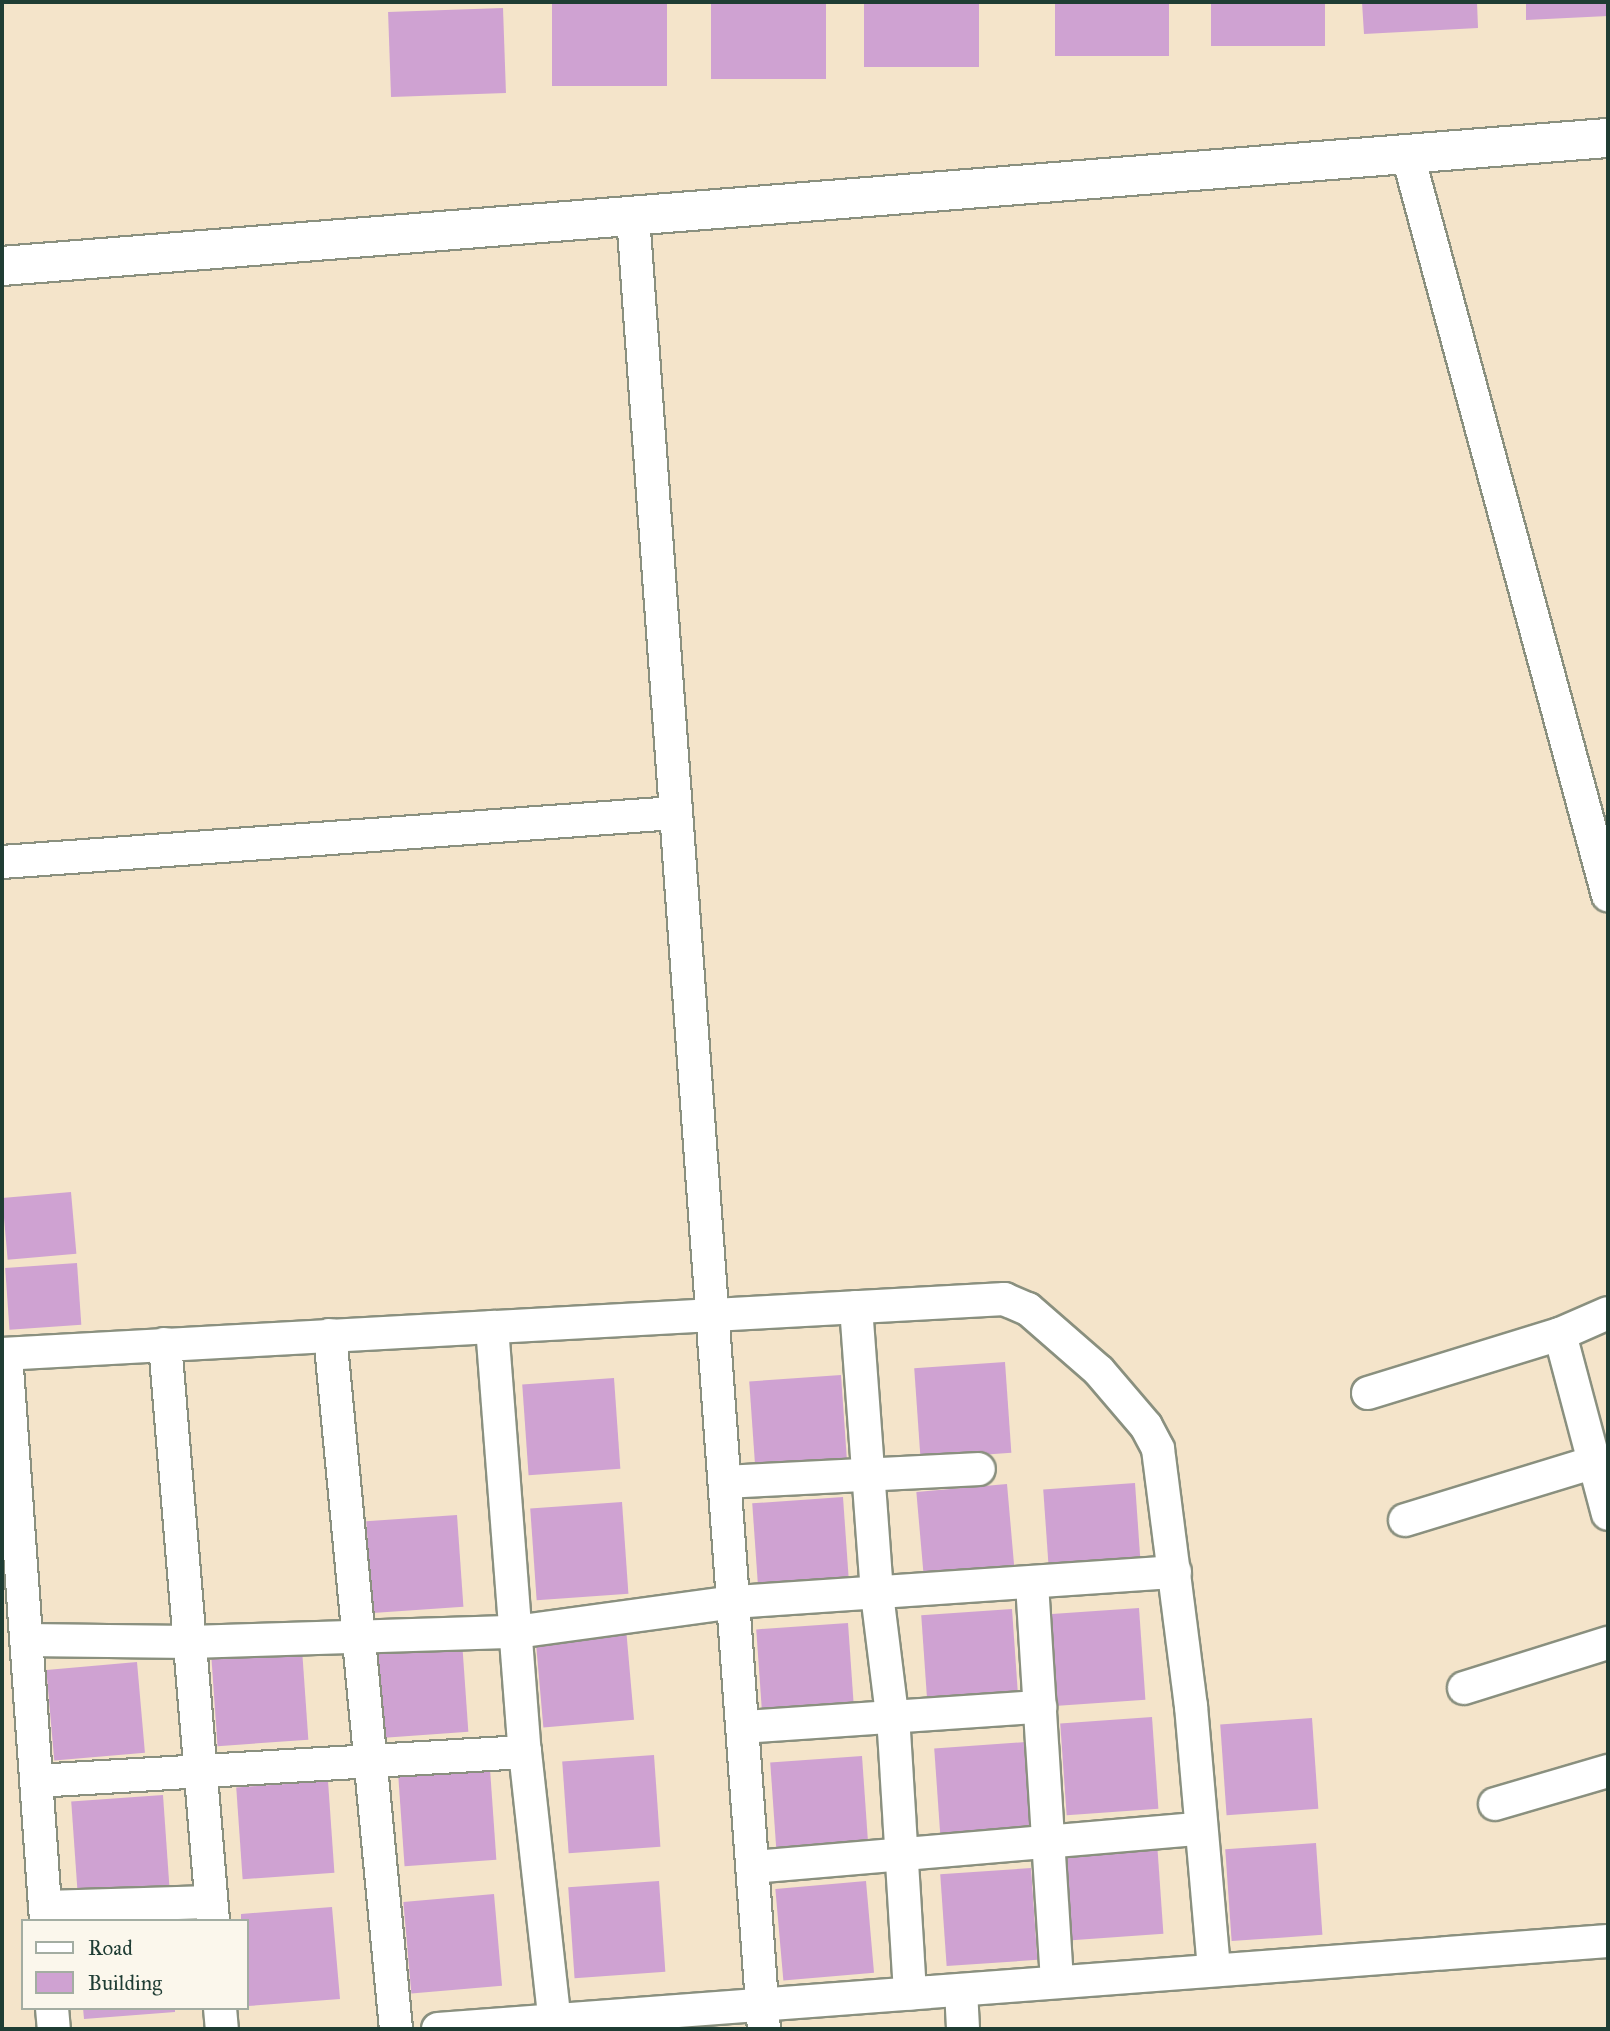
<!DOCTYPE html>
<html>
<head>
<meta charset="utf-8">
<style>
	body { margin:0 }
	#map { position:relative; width:1610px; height:2031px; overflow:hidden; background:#f4e4ca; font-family:"IM FELL Great Primer",serif }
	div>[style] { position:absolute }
	.building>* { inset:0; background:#cfa2d2; transform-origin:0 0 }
	.roads { filter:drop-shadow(2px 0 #8a907f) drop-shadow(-2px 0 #8a907f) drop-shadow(0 2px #8a907f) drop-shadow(0 -2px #8a907f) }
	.minor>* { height:32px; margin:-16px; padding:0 16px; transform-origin:16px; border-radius:16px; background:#fff }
	.secondary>* { height:38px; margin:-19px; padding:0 19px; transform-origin:19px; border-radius:19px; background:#fff }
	span { translate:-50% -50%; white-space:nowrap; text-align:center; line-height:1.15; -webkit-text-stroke:5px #fbf7ec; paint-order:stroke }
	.frame { position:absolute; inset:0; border:4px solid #1f3d34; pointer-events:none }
	.legend { position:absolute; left:21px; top:1919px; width:228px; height:91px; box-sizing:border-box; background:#fbf7ec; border:2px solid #a3ada2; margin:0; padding:9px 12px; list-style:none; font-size:21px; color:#1f3d34 }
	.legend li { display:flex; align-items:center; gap:14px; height:35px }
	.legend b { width:35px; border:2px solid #a3ada2 }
</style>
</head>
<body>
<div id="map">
	<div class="building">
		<i style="left:552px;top:2px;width:115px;height:84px"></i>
		<i style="left:711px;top:2px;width:115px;height:77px"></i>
		<i style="left:864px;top:2px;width:115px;height:65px"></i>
		<i style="left:1055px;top:2px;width:114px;height:54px"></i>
		<i style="left:1211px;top:2px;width:114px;height:44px"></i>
		<i style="clip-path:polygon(1362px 2px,1477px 2px,1478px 28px,1364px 34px)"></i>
		<i style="clip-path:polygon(1526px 2px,1608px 2px,1608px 16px,1526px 20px)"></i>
		<i style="left:503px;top:8px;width:85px;height:115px;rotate:88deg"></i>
		<i style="left:71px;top:1192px;width:62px;height:69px;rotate:85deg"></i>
		<i style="left:77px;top:1263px;width:62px;height:72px;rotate:86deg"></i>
		<i style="left:1005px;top:1362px;width:91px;height:91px;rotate:86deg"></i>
		<i style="left:841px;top:1375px;width:92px;height:92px;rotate:86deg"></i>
		<i style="left:614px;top:1378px;width:91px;height:92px;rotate:86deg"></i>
		<i style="left:1135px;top:1483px;width:91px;height:92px;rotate:86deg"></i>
		<i style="left:1007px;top:1484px;width:92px;height:91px;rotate:85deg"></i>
		<i style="left:843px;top:1497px;width:92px;height:91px;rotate:86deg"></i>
		<i style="left:622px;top:1502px;width:92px;height:92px;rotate:86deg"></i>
		<i style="left:457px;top:1515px;width:92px;height:91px;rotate:86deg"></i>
		<i style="left:1139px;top:1608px;width:92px;height:91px;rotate:86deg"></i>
		<i style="left:1012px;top:1609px;width:92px;height:91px;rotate:86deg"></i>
		<i style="left:848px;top:1623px;width:91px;height:92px;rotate:86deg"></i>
		<i style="left:626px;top:1628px;width:92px;height:91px;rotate:85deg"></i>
		<i style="left:462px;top:1641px;width:91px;height:91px;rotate:86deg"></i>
		<i style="left:302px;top:1649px;width:91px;height:91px;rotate:86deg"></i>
		<i style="left:137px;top:1662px;width:91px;height:91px;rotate:85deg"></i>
		<i style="left:1152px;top:1717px;width:92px;height:92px;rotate:86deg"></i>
		<i style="left:1312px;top:1718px;width:91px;height:92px;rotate:86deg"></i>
		<i style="left:1026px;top:1742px;width:92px;height:92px;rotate:86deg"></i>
		<i style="left:654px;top:1755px;width:92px;height:92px;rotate:86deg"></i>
		<i style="left:862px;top:1756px;width:92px;height:92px;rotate:86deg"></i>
		<i style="left:490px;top:1769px;width:91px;height:92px;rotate:86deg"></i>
		<i style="left:328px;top:1781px;width:92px;height:92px;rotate:86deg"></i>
		<i style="left:163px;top:1795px;width:91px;height:92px;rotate:86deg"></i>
		<i style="left:1157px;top:1842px;width:92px;height:92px;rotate:86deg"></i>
		<i style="left:1316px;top:1843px;width:92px;height:91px;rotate:86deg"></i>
		<i style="left:1031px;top:1868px;width:92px;height:91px;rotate:86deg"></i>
		<i style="left:659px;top:1881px;width:91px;height:91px;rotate:86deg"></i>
		<i style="left:866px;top:1881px;width:92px;height:91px;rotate:85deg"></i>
		<i style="left:494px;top:1894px;width:92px;height:91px;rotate:85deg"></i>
		<i style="clip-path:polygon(332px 1907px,340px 1999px,248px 2006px,247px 1921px,241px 1921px,241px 1914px)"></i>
		<i style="clip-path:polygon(83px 2008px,175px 2008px,175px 2012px,84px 2019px)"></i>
	</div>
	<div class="roads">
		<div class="minor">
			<i style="left:1408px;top:156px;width:766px;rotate:74.86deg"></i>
			<i style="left:633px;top:216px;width:1818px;rotate:85.87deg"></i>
			<i style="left:2px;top:862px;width:674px;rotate:-4.17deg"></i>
			<i style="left:856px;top:1307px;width:288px;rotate:85.8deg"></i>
			<i style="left:877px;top:1594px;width:138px;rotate:82.9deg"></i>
			<i style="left:894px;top:1731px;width:263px;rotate:86.5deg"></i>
			<i style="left:492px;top:1327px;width:426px;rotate:85.6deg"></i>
			<i style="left:525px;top:1752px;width:272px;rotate:83.7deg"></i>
			<i style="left:1560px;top:1334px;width:186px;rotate:75.1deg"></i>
			<i style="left:330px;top:1335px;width:697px;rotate:84.57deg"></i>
			<i style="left:165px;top:1344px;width:579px;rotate:85.24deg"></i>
			<i style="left:2px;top:1354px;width:1004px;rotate:-3.14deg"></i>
			<i style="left:1004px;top:1299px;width:26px;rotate:23deg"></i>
			<i style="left:1028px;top:1309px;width:94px;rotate:41.1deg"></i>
			<i style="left:1099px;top:1371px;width:72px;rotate:49.5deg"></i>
			<i style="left:1146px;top:1426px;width:26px;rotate:62deg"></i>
			<i style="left:1158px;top:1449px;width:259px;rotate:82.7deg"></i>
			<i style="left:1191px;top:1706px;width:265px;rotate:85deg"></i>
			<i style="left:6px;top:1354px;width:568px;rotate:85.96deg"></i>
			<i style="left:1368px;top:1393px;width:201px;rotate:-17.1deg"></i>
			<i style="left:1560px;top:1334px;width:52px;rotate:-23.6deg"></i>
			<i style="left:725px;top:1482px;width:254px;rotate:-2.9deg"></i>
			<i style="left:1405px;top:1520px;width:199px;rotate:-17deg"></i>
			<i style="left:1032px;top:1584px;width:398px;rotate:86.4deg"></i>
			<i style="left:26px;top:1640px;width:164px;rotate:0.7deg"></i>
			<i style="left:190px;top:1642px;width:326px;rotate:-1.8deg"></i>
			<i style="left:516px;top:1632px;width:220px;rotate:-7.8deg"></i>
			<i style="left:734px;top:1602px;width:442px;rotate:-3.9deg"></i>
			<i style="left:1464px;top:1688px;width:151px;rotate:-17.4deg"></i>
			<i style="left:743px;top:1727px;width:298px;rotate:-3.9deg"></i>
			<i style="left:36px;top:1781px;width:490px;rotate:-3.4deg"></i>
			<i style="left:1495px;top:1804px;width:118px;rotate:-16.3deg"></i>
			<i style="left:753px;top:1867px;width:449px;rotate:-4.9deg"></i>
			<i style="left:45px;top:1907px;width:166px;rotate:-1.7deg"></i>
			<i style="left:961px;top:1990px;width:39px;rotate:87deg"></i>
			<i style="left:52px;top:2008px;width:21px;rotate:85deg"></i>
			<i style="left:220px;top:2008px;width:21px;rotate:85deg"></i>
			<i style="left:438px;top:2029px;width:1173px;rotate:-4.3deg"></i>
		</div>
		<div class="secondary">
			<i style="left:2px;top:266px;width:1611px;rotate:-4.56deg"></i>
		</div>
	</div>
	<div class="frame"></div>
	<ul class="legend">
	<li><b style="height:9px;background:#fff"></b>Road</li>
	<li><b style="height:19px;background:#cfa2d2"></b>Building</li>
	</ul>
</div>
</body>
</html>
